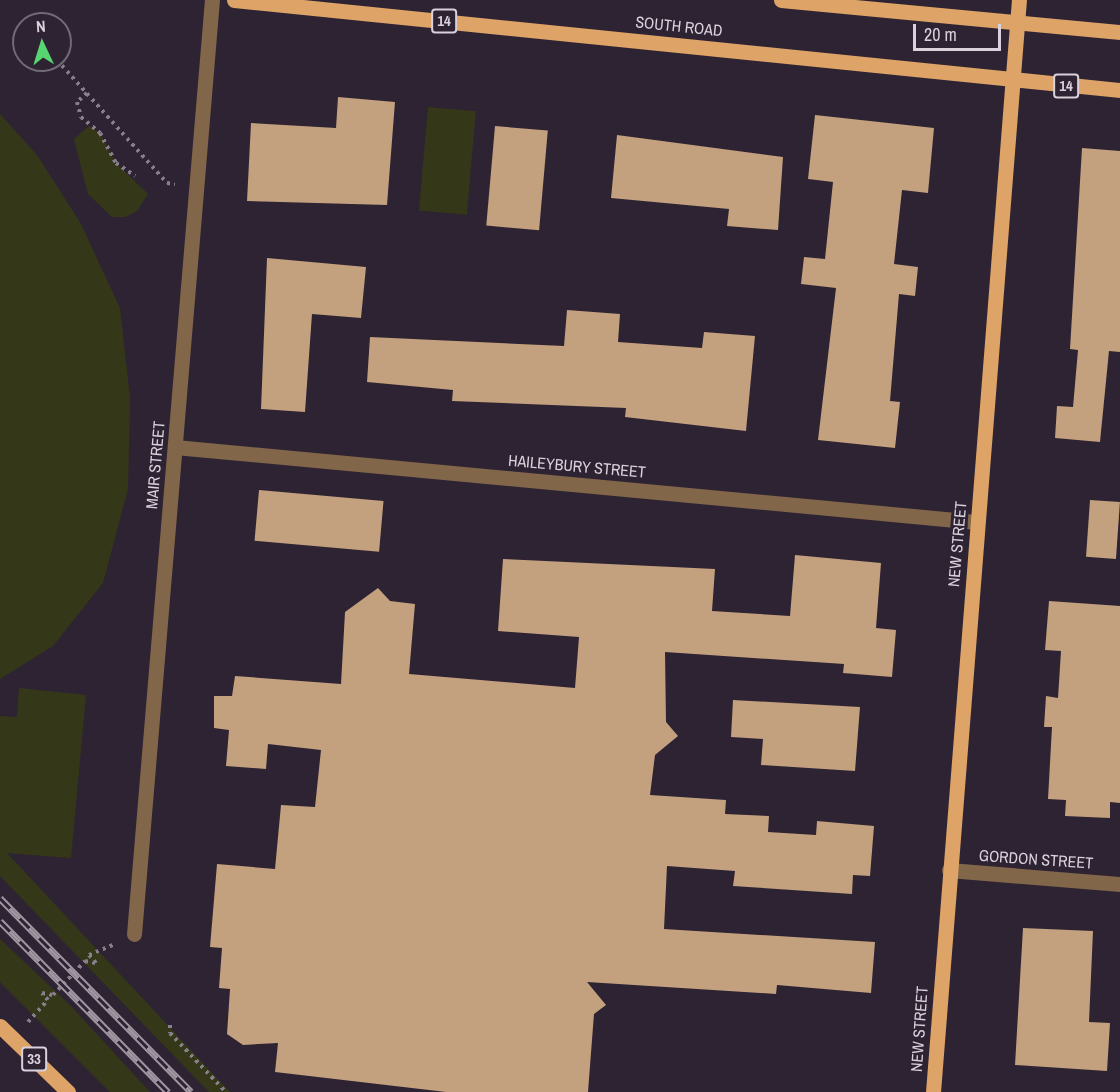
<!DOCTYPE html>
<html>
<head>
<meta charset="utf-8">
<style>
	body { margin:0 }
	#map { position:relative; width:1120px; height:1092px; overflow:hidden; background:#2e2333; font-family:"Archivo Narrow",sans-serif }
	div>[style] { position:absolute }
	.green>* { inset:0; background:#343818; transform-origin:0 0 }
	.building>* { inset:0; background:#c3a07e; transform-origin:0 0 }
	.path>* { height:4px; margin-top:-2px; transform-origin:0; background:repeating-linear-gradient(90deg,#897f8c 0 3px,transparent 0 7.5px) }
	.minor>* { height:15px; margin:-7.5px; padding:0 7.5px; transform-origin:7.5px; border-radius:7.5px; background:#82664a }
	.major>* { height:15px; margin:-7.5px; padding:0 7.5px; transform-origin:7.5px; border-radius:7.5px; background:#dda367 }
	.rail>* { height:7px; margin-top:-3.5px; transform-origin:0; background:repeating-linear-gradient(90deg,#2e2333 0 14px,#9f96a2 0 28px); box-sizing:border-box; border-block:2px solid #9f96a2 }
	span { translate:-50% -50%; white-space:nowrap; text-align:center; line-height:1.15; -webkit-text-stroke:6px #2e2333; paint-order:stroke }
	.shield-label span { padding:2px 4px; background:#2e2333; border:2px solid; border-radius:4px; -webkit-text-stroke-width:0 }
	.shield-label { font-size:15px; color:#d9d1db; font-weight:700 }
	.street-label { font-size:16px; color:#d9d1db }
	.north { position:absolute; left:12px; top:12px; width:60px; height:60px; box-sizing:border-box; background:#2e2333; border:2px solid #726976; border-radius:50%; rotate:356deg; font-size:16px; font-weight:700; line-height:24px; text-align:center; color:#d9d1db }
	.north::after { content:''; display:block; margin:auto; width:21px; height:27px; background:#57d570; clip-path:polygon(50% 0,100% 100%,50% 72%,0 100%) }
	.scale { position:absolute; left:913px; top:24px; width:88px; height:27px; box-sizing:border-box; border:3px solid #d9d1db; border-top:0; padding-left:8px; font-size:18px; line-height:21px; white-space:nowrap; color:#d9d1db; -webkit-text-stroke:4px #2e2333; paint-order:stroke }
</style>
</head>
<body>
<div id="map">
	<div class="green">
		<i style="left:428px;top:107px;width:48px;height:104px;rotate:5deg"></i>
		<i style="clip-path:polygon(0 114px,37px 155px,81px 224px,120px 308px,130px 398px,128px 489px,103px 583px,53px 646px,0 679px)"></i>
		<i style="clip-path:polygon(89px 126px,100px 133px,116px 163px,148px 194px,137px 211px,125px 217px,112px 217px,88px 194px,74px 139px)"></i>
		<i style="clip-path:polygon(19px 688px,86px 695px,71px 858px,7px 853px,230px 1092px,209px 1092px,0 876px,0 716px,17px 717px)"></i>
		<i style="clip-path:polygon(0 939px,70px 1005px,150px 1092px,110px 1092px,0 982px)"></i>
	</div>
	<div class="building">
		<i style="clip-path:polygon(338px 97px,395px 102px,387px 205px,247px 201px,251px 123px,336px 128px)"></i>
		<i style="clip-path:polygon(815px 115px,934px 128px,928px 193px,902px 190px,894px 264px,918px 267px,915px 296px,899px 294px,890px 401px,900px 402px,895px 448px,818px 440px,836px 288px,801px 284px,804px 257px,825px 259px,833px 182px,808px 179px)"></i>
		<i style="left:495px;top:126px;width:53px;height:100px;rotate:5deg"></i>
		<i style="clip-path:polygon(617px 135px,783px 157px,778px 230px,727px 226px,729px 209px,611px 198px)"></i>
		<i style="clip-path:polygon(1082px 148px,1120px 151px,1120px 352px,1109px 351px,1100px 442px,1055px 438px,1057px 406px,1073px 407px,1078px 350px,1070px 349px)"></i>
		<i style="clip-path:polygon(267px 258px,366px 267px,361px 318px,312px 314px,305px 412px,261px 409px)"></i>
		<i style="clip-path:polygon(567px 310px,620px 314px,618px 342px,702px 348px,704px 332px,755px 336px,746px 431px,625px 417px,626px 408px,452px 401px,453px 390px,367px 382px,370px 337px,564px 346px)"></i>
		<i style="left:259px;top:490px;width:125px;height:51px;rotate:5deg"></i>
		<i style="left:1090px;top:500px;width:30px;height:57px;rotate:4deg"></i>
		<i style="clip-path:polygon(795px 555px,881px 563px,876px 628px,896px 630px,892px 677px,843px 673px,844px 664px,665px 652px,666px 722px,678px 736px,655px 755px,650px 795px,726px 800px,725px 814px,769px 816px,768px 832px,816px 835px,817px 821px,874px 826px,870px 876px,853px 875px,852px 894px,733px 886px,735px 871px,667px 866px,664px 929px,875px 942px,871px 993px,777px 985px,776px 994px,587px 982px,606px 1005px,594px 1014px,588px 1092px,446px 1092px,275px 1072px,278px 1043px,243px 1045px,227px 1034px,230px 989px,219px 988px,222px 948px,210px 947px,217px 864px,275px 869px,281px 805px,315px 807px,321px 750px,268px 744px,266px 769px,226px 766px,229px 730px,214px 728px,214px 696px,232px 696px,235px 676px,341px 684px,345px 612px,378px 588px,390px 601px,415px 604px,409px 674px,575px 688px,579px 637px,498px 631px,503px 559px,715px 569px,712px 611px,790px 616px)"></i>
		<i style="clip-path:polygon(1049px 601px,1120px 606px,1120px 803px,1110px 802px,1110px 818px,1065px 816px,1066px 800px,1048px 799px,1052px 727px,1044px 727px,1046px 696px,1058px 698px,1061px 651px,1045px 650px)"></i>
		<i style="clip-path:polygon(733px 700px,860px 707px,855px 771px,761px 765px,763px 739px,731px 737px)"></i>
		<i style="clip-path:polygon(1023px 928px,1093px 931px,1089px 1022px,1110px 1023px,1107px 1071px,1015px 1065px)"></i>
	</div>
	<div class="path">
		<i style="left:57px;top:60px;width:165px;rotate:48.2deg"></i>
		<i style="left:167px;top:183px;width:8px;rotate:7deg"></i>
		<i style="left:87px;top:93px;width:13px;rotate:138deg"></i>
		<i style="left:77px;top:102px;width:16px;rotate:75deg"></i>
		<i style="left:81px;top:117px;width:25px;rotate:40deg"></i>
		<i style="left:100px;top:133px;width:34px;rotate:62deg"></i>
		<i style="left:116px;top:163px;width:23px;rotate:34deg"></i>
		<i style="left:28px;top:1022px;width:30px;rotate:-48deg"></i>
		<i style="left:48px;top:1000px;width:9px;rotate:-131deg"></i>
		<i style="left:42px;top:993px;width:11px;rotate:10deg"></i>
		<i style="left:53px;top:995px;width:47px;rotate:-46.7deg"></i>
		<i style="left:85px;top:961px;width:11px;rotate:10deg"></i>
		<i style="left:96px;top:963px;width:11px;rotate:-131deg"></i>
		<i style="left:89px;top:955px;width:28px;rotate:-23deg"></i>
		<i style="left:170px;top:1025px;width:8px;rotate:90deg"></i>
		<i style="left:170px;top:1033px;width:81px;rotate:46.5deg"></i>
	</div>
	<div class="minor">
		<i style="left:175px;top:447px;width:805px;rotate:5.34deg"></i>
		<i style="left:949px;top:870px;width:172px;rotate:4.7deg"></i>
		<i style="left:134px;top:934px;width:937px;rotate:-85.23deg"></i>
	</div>
	<div class="major">
		<i style="left:234px;top:0;width:891px;rotate:5.8deg"></i>
		<i style="left:781px;top:0;width:341px;rotate:5.4deg"></i>
		<i style="left:0;top:1026px;width:95px;rotate:44.1deg"></i>
		<i style="left:933px;top:1092px;width:1095px;rotate:-85.5deg"></i>
	</div>
	<div class="rail">
		<i style="left:0;top:898px;width:272px;rotate:45.4deg"></i>
		<i style="left:0;top:921px;width:240px;rotate:45.5deg"></i>
	</div>
	<div class="shield-label">
		<span style="left:444px;top:21px">14</span>
		<span style="left:1066px;top:86px">14</span>
		<span style="left:34px;top:1059px">33</span>
	</div>
	<div class="street-label">
		<span style="left:679px;top:26px;rotate:6deg">SOUTH ROAD</span>
		<span style="left:155px;top:465px;rotate:-85deg">MAIR STREET</span>
		<span style="left:577px;top:466px;rotate:5deg">HAILEYBURY STREET</span>
		<span style="left:957px;top:544px;rotate:-85deg">NEW STREET</span>
		<span style="left:1036px;top:859px;rotate:4deg">GORDON STREET</span>
		<span style="left:919px;top:1029px;rotate:-86deg">NEW STREET</span>
	</div>
	<div class="north">N</div>
	<div class="scale">20 m</div>
</div>
</body>
</html>
